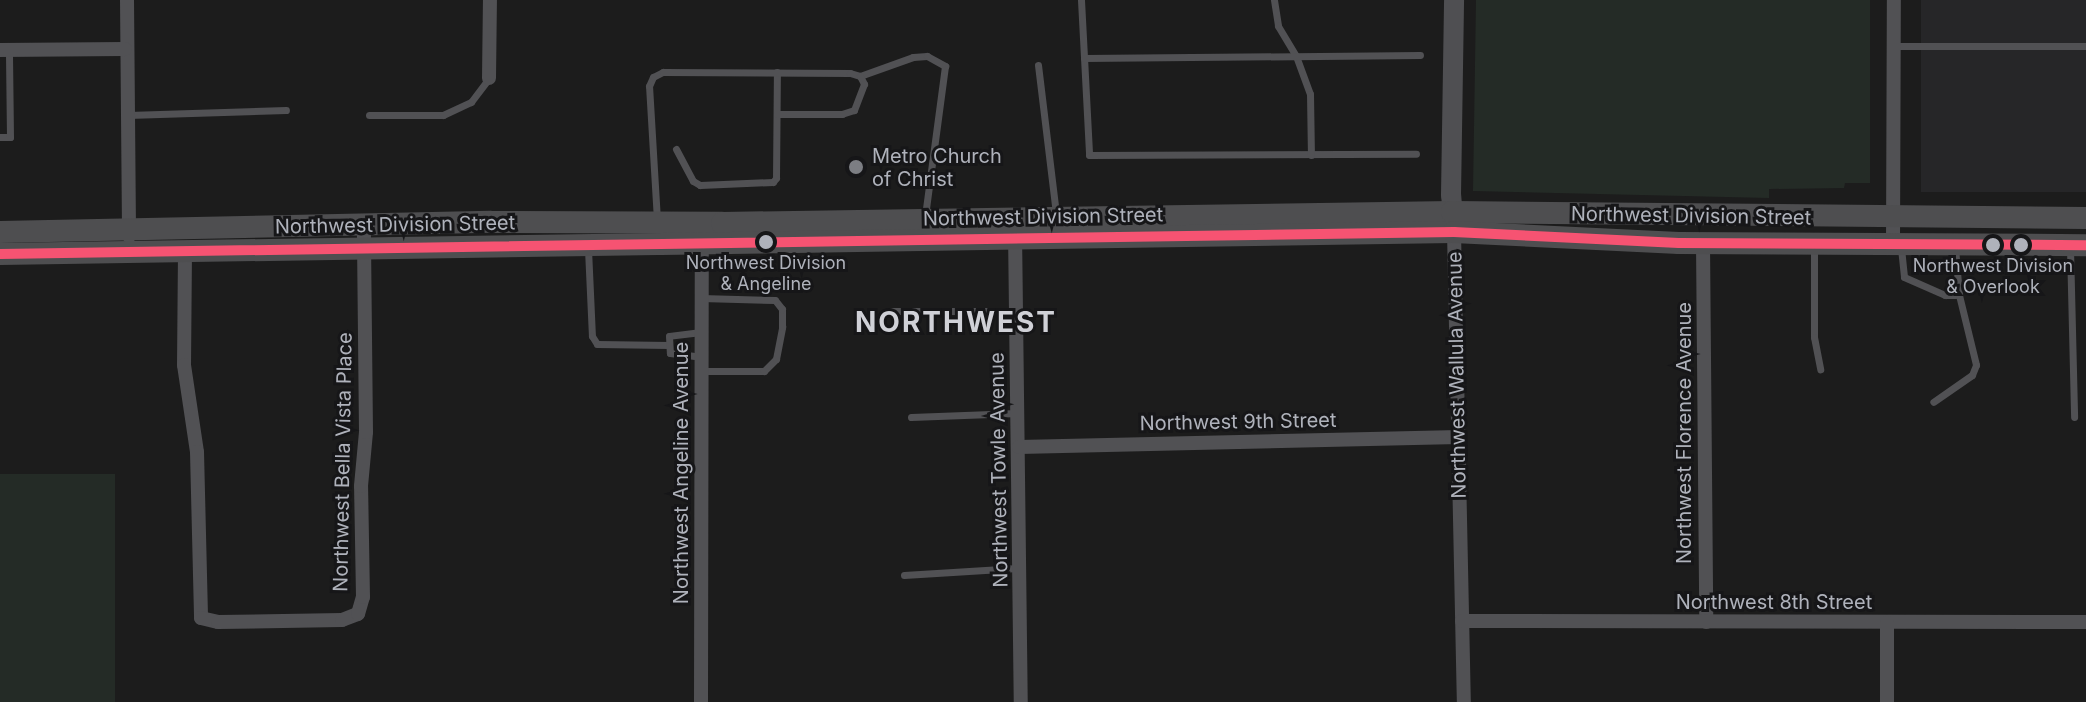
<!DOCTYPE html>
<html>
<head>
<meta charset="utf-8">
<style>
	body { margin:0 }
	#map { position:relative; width:2086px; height:702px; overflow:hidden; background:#1c1c1c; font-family:Inter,sans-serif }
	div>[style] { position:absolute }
	.built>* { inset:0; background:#262628; transform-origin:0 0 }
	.green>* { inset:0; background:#242b26; transform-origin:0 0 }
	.lane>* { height:7px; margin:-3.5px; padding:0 3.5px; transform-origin:3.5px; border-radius:3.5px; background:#515154 }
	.street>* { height:14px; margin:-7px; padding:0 7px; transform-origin:7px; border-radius:7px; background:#515154 }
	.secondary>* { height:20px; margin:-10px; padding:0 10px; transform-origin:10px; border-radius:10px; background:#4f4f52 }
	.primary>* { height:22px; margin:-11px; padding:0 11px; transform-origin:11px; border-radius:11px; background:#4e4e50 }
	.bus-1>* { height:10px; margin:-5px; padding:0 5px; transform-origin:5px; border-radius:5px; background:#f65372 }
	.dots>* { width:22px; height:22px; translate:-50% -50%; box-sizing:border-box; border:4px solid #161618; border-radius:50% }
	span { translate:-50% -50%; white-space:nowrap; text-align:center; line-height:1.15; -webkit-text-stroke:6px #161618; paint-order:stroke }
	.bus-label { font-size:18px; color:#afb2bb }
	.poi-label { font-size:20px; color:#afb2bb }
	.left { translate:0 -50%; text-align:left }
	.street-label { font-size:20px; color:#afb2bb }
	.district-label { font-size:28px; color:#d0d1d7; font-weight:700; letter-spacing:2px }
</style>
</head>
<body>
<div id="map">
	<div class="built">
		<i style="left:1921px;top:0;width:165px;height:192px"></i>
	</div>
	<div class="green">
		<i style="clip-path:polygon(1476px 0,1870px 0,1870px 183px,1845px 183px,1844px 188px,1769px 189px,1769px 198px,1473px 191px)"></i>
		<i style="left:0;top:474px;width:115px;height:228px"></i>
	</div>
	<div class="lane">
		<i style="left:1081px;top:0;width:155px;rotate:87deg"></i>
		<i style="left:1089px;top:155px;width:327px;rotate:-0.2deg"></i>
		<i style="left:1274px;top:0;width:26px;rotate:81deg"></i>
		<i style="left:1278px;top:26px;width:35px;rotate:59deg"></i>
		<i style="left:1296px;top:56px;width:40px;rotate:69.8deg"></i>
		<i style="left:1310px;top:94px;width:61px;rotate:89.1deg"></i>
		<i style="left:1894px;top:46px;width:192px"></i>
		<i style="left:1084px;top:58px;width:336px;rotate:-0.5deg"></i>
		<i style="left:1038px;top:65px;width:150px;rotate:83.1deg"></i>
		<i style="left:860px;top:76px;width:56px;rotate:-19.7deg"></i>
		<i style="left:913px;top:57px;width:14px;rotate:-4deg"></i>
		<i style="left:927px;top:56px;width:21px;rotate:29deg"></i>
		<i style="left:945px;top:66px;width:150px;rotate:97.6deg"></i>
		<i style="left:128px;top:115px;width:158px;rotate:-1.8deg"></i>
		<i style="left:369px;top:115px;width:74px"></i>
		<i style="left:443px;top:115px;width:31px;rotate:-25deg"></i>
		<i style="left:471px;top:102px;width:30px;rotate:-53deg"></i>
		<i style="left:0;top:137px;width:10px"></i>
		<i style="left:10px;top:137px;width:87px;rotate:-90.7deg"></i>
		<i style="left:676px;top:149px;width:36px;rotate:62deg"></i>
		<i style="left:693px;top:181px;width:8px;rotate:30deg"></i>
		<i style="left:700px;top:185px;width:73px;rotate:-2.4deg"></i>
		<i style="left:773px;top:182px;width:5px;rotate:-53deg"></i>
		<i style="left:776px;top:178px;width:106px;rotate:-89.5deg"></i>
		<i style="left:657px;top:220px;width:134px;rotate:-93.4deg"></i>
		<i style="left:649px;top:86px;width:10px;rotate:-66deg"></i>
		<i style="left:653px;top:77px;width:11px;rotate:-27deg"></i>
		<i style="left:663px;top:72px;width:187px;rotate:0.3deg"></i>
		<i style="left:850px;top:73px;width:10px;rotate:17deg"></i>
		<i style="left:860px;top:76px;width:9px;rotate:63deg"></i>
		<i style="left:864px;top:84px;width:28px;rotate:111deg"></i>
		<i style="left:854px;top:110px;width:13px;rotate:162deg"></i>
		<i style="left:842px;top:114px;width:65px;rotate:180deg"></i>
		<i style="left:1814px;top:247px;width:90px;rotate:90deg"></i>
		<i style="left:1814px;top:337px;width:33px;rotate:79deg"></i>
		<i style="left:1901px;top:248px;width:29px;rotate:84deg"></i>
		<i style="left:1904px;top:277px;width:45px;rotate:23.7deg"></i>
		<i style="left:1945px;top:295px;width:14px"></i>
		<i style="left:1959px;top:295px;width:72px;rotate:76.3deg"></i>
		<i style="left:1976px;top:365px;width:11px;rotate:112deg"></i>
		<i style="left:1972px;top:375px;width:47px;rotate:145.3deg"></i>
		<i style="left:1955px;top:248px;width:47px;rotate:85.1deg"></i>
		<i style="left:2070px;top:248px;width:169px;rotate:88.6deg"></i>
		<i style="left:588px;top:249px;width:87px;rotate:87.4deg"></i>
		<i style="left:592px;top:336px;width:9px;rotate:58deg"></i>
		<i style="left:597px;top:344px;width:72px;rotate:0.8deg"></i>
		<i style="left:892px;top:311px;width:124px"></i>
		<i style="left:701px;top:332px;width:32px;rotate:173deg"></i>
		<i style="left:669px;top:336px;width:17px;rotate:87deg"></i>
		<i style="left:670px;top:353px;width:31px;rotate:7deg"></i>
		<i style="left:701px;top:371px;width:63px"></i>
		<i style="left:764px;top:371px;width:17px;rotate:-45deg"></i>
		<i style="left:776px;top:359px;width:33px;rotate:-79deg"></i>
		<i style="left:782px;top:327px;width:18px;rotate:-90deg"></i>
		<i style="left:782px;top:309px;width:11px;rotate:-128deg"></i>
		<i style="left:775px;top:300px;width:74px;rotate:-178.5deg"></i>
		<i style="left:911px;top:417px;width:107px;rotate:-2.1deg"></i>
		<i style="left:904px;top:575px;width:116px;rotate:-3.5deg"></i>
	</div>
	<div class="street">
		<i style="left:127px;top:0;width:236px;rotate:89.5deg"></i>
		<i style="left:0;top:50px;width:125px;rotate:-0.5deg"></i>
		<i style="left:489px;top:78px;width:78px;rotate:-89.3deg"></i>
		<i style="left:1015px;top:231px;width:471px;rotate:89.3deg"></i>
		<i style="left:1454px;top:232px;width:470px;rotate:88.8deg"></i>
		<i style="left:1703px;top:243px;width:379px;rotate:89.5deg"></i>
		<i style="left:1893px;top:245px;width:245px;rotate:-89.8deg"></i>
		<i style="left:185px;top:251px;width:114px;rotate:90.5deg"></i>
		<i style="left:184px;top:365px;width:88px;rotate:81.5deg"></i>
		<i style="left:197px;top:452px;width:166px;rotate:88.6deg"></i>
		<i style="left:201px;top:618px;width:17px;rotate:13deg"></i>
		<i style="left:218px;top:622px;width:124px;rotate:-0.9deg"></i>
		<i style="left:342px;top:620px;width:17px;rotate:-21deg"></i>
		<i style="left:358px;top:614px;width:18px;rotate:-74deg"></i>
		<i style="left:363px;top:597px;width:111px;rotate:-91deg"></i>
		<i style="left:361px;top:486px;width:54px;rotate:-84.7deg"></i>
		<i style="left:366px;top:432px;width:206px;rotate:-90.6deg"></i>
		<i style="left:1019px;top:447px;width:440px;rotate:-1.3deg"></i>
		<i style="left:1462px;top:621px;width:624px;rotate:0.09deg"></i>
		<i style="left:701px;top:702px;width:464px;rotate:-89.9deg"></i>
		<i style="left:1887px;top:702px;width:79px;rotate:-90deg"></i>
	</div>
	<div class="secondary">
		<i style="left:1454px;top:228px;width:33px;rotate:-95deg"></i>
		<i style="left:1451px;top:195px;width:195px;rotate:-89.1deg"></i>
	</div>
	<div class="primary">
		<i style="left:0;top:232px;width:491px;rotate:-1.2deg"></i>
		<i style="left:491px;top:222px;width:231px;rotate:0.2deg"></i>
		<i style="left:722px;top:223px;width:730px;rotate:-0.86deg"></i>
		<i style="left:1452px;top:212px;width:634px;rotate:0.54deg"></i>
		<i style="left:0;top:254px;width:1454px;rotate:-0.87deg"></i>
		<i style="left:1454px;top:232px;width:225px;rotate:2.8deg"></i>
		<i style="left:1679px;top:243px;width:407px;rotate:0.3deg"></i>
	</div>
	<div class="bus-1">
		<i style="left:0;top:254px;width:1454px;rotate:-0.87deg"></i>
		<i style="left:1454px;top:232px;width:225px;rotate:2.8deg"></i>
		<i style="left:1679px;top:243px;width:407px;rotate:0.3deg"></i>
	</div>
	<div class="dots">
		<i style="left:856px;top:167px;background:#7c7e83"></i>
		<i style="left:766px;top:242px;background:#afb2bb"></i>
		<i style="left:1993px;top:245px;background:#afb2bb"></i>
		<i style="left:2021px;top:245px;background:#afb2bb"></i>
	</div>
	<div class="bus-label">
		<span style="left:766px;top:274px">Northwest Division<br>&amp; Angeline</span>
		<span style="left:1993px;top:277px">Northwest Division<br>&amp; Overlook</span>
	</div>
	<div class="poi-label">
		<span class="left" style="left:872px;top:168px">Metro Church<br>of Christ</span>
	</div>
	<div class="street-label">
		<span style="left:1691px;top:216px;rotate:1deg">Northwest Division Street</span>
		<span style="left:1043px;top:217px;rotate:-1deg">Northwest Division Street</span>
		<span style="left:395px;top:225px;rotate:-1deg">Northwest Division Street</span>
		<span style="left:1457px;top:375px;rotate:-91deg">Northwest Wallula Avenue</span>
		<span style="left:1238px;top:422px;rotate:-1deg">Northwest 9th Street</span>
		<span style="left:1684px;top:433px;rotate:-90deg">Northwest Florence Avenue</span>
		<span style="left:343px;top:462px;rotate:-89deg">Northwest Bella Vista Place</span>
		<span style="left:999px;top:470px;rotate:-91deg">Northwest Towle Avenue</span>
		<span style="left:681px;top:473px;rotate:-90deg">Northwest Angeline Avenue</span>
		<span style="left:1774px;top:602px">Northwest 8th Street</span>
	</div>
	<div class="district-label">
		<span style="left:956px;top:322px">NORTHWEST</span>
	</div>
</div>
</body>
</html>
